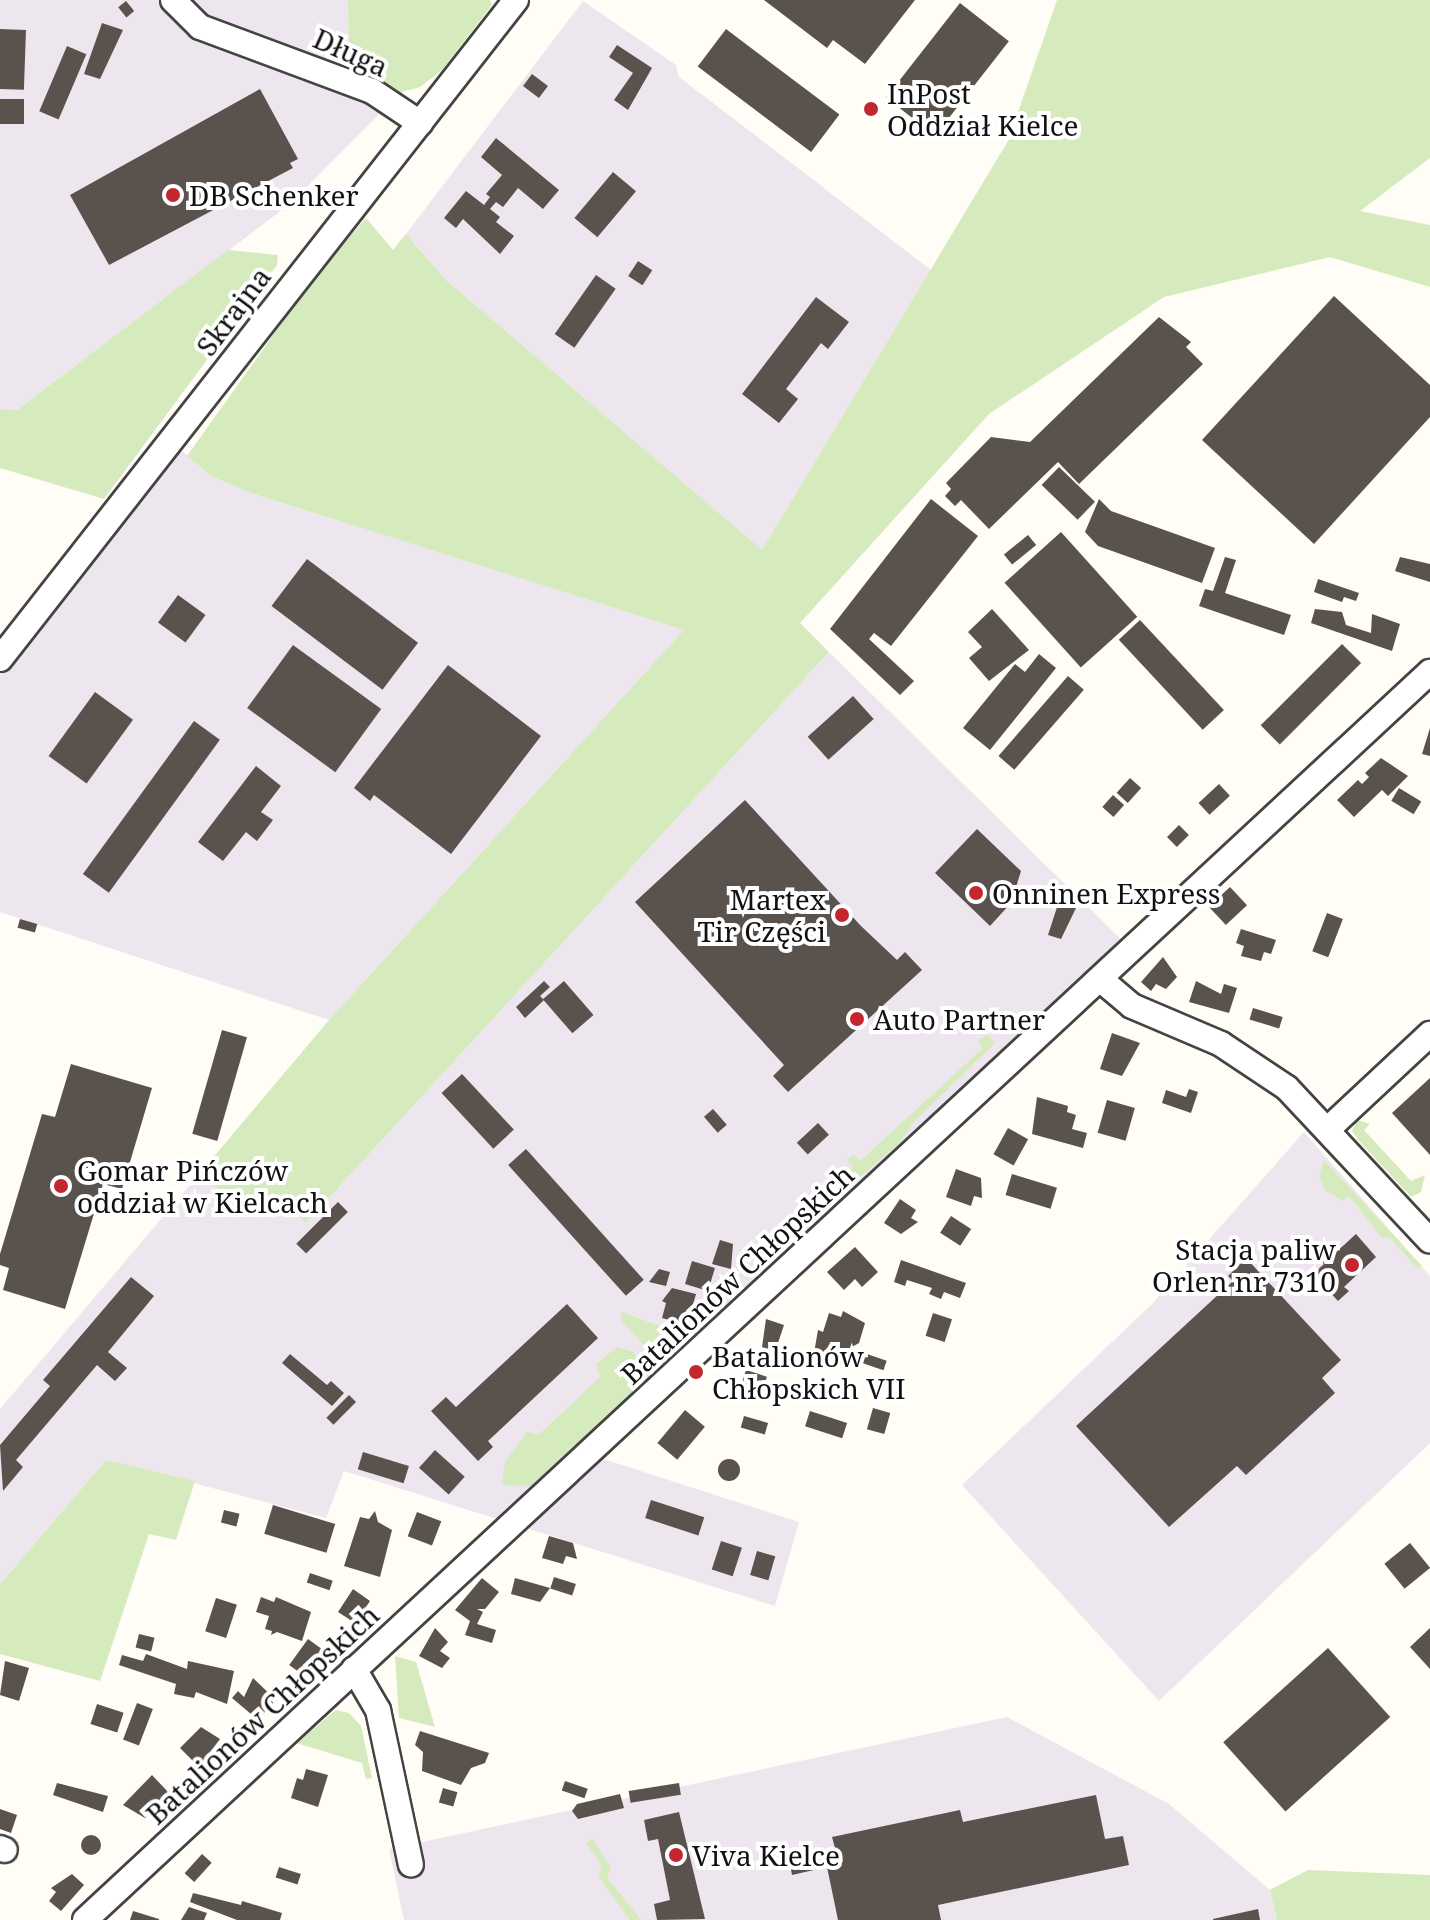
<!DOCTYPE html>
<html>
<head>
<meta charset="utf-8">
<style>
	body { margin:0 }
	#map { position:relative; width:1430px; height:1920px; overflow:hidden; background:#fffdf5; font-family:"Noto Serif",serif }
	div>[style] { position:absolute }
	.industrial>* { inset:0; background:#eee6ef }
	.green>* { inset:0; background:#d5ebbd }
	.building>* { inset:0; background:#5a524d; transform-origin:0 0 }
	.round { border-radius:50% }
	.roads { filter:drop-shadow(2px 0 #444) drop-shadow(-2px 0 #444) drop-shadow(0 2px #444) drop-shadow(0 -2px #444) }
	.minor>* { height:24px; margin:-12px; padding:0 12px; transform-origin:12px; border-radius:12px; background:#fff }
	.dots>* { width:22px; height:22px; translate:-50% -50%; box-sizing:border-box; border:4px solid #fff; border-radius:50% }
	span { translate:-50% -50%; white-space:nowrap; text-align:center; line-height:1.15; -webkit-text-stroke:8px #fff; paint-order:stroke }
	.street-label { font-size:28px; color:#111 }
	.poi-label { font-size:28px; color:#111 }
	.left { translate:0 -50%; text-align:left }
	.right { translate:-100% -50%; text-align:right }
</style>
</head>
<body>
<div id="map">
	<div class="industrial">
		<i style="clip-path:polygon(0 0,348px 0,349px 71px,401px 92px,290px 204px,17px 410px,0 409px)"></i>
		<i style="clip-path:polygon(583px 1px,676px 65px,679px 77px,931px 270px,762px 551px,447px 281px,406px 234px)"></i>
		<i style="clip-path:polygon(171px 442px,213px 477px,248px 492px,685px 630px,329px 1020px,0 912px,0 659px)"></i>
		<i style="clip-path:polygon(829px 652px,1131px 949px,588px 1454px,799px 1522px,775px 1606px,344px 1471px,326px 1518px,106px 1460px,0 1584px,0 1409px,200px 1173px,251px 1216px,273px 1193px,307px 1222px)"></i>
		<i style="clip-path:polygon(1304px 1132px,1430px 1276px,1430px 1443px,1159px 1701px,962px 1485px,1152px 1304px)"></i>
		<i style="clip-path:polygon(1007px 1717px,1169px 1804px,1270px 1890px,1277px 1920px,404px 1920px,389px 1849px)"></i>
	</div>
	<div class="green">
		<i style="clip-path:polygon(348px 0,490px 0,492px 5px,441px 71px,420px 87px,401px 92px,349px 71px)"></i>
		<i style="clip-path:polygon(1057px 0,1430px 0,1430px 158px,1360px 211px,1430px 225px,1430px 287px,1330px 257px,1164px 297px,989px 414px,800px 623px,829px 652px,306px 1223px,273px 1193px,251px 1216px,200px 1173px,329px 1020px,684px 630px,248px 492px,213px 477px,187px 456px,316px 275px,366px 218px,393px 250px,406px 234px,447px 281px,762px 550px,1008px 141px)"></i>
		<i style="clip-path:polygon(228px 250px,278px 255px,277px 265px,104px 499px,0 468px,0 409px,17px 410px)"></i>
		<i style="clip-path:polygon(987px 1034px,995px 1043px,913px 1123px,899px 1144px,850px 1185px,831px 1183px,832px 1174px,841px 1178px,853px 1167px,847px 1160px,854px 1155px,860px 1161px,983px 1048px,977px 1042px)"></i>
		<i style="clip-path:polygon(1357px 1120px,1370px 1124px,1364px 1130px,1411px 1181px,1425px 1175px,1421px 1192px,1411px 1197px,1359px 1141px,1352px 1131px)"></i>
		<i style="clip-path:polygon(1324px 1160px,1422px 1266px,1418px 1269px,1390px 1238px,1382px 1238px,1349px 1196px,1343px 1201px,1326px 1191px,1319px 1178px)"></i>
		<i style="clip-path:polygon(622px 1312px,686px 1336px,691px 1341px,687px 1348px,679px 1354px,649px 1351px,621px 1320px)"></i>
		<i style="clip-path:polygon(617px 1347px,634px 1352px,645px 1383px,530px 1486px,502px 1485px,505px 1462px,527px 1432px,538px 1435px,559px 1416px,600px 1377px,596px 1364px)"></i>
		<i style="clip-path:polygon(106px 1460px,195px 1481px,176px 1540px,149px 1534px,100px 1681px,0 1654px,0 1584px)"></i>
		<i style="clip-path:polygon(395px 1656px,416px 1662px,435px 1727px,399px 1718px)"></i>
		<i style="clip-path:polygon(336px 1710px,349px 1713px,361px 1726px,372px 1778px,366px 1779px,362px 1763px,296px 1743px)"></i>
		<i style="clip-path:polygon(592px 1839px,611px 1867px,607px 1877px,641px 1920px,630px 1920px,599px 1878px,601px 1864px,586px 1843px)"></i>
		<i style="clip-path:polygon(1308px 1870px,1430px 1875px,1430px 1920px,1277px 1920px,1270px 1890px)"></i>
	</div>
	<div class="building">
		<i style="clip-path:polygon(764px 0,915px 0,865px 64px,833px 40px,827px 48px)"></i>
		<i style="left:126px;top:1px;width:13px;height:10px;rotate:51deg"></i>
		<i style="left:960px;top:3px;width:62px;height:120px;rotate:38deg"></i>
		<i style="clip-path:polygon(102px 23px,123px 30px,100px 79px,84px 74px)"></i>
		<i style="left:0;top:29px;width:26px;height:60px;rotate:2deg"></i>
		<i style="left:726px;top:29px;width:142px;height:47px;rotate:37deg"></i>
		<i style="clip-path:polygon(617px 45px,652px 68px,628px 110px,614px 100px,633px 73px,609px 57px)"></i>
		<i style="left:67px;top:46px;width:21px;height:71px;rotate:23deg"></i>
		<i style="left:532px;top:74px;width:20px;height:15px;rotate:37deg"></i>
		<i style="clip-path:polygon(260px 89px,298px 159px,290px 163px,293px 168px,109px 265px,70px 195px)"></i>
		<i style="left:0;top:99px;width:24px;height:25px"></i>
		<i style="clip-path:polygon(496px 138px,559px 190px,543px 209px,518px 188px,503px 207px,496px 202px,490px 209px,500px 217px,496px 222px,514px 236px,500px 254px,463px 219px,456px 228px,444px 218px,466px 191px,484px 205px,490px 197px,486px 194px,502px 175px,481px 157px)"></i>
		<i style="left:613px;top:172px;width:30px;height:60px;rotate:40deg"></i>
		<i style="left:638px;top:261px;width:17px;height:18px;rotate:33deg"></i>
		<i style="left:596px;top:275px;width:24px;height:72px;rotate:35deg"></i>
		<i style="clip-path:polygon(1334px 296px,1430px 385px,1430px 417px,1314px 544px,1202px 440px)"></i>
		<i style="clip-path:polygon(816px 297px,849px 322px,828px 349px,821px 343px,786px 389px,798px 399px,779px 423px,742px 394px)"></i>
		<i style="clip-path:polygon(1159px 317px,1191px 342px,1186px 347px,1203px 364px,1079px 484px,1058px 462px,989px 529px,961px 500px,955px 506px,945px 496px,951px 489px,946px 483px,991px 437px,1030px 442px)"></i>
		<i style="left:1059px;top:467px;width:50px;height:25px;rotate:44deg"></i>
		<i style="clip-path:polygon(931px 499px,978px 536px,891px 646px,874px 633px,869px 639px,914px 681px,900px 695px,830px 629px)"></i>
		<i style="clip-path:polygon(1099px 499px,1111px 511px,1215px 548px,1202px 583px,1098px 546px,1085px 532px)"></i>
		<i style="left:1061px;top:532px;width:114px;height:76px;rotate:48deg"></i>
		<i style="left:1028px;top:535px;width:13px;height:31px;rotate:51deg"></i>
		<i style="clip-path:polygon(1225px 557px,1236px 560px,1225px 593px,1291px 615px,1284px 635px,1199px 606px,1205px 589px,1213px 591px)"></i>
		<i style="clip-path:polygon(1400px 557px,1430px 564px,1430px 582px,1395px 571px)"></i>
		<i style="left:307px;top:559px;width:139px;height:59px;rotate:37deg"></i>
		<i style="clip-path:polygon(1318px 579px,1359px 593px,1356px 601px,1344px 597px,1342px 602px,1314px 592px)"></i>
		<i style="left:178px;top:595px;width:34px;height:34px;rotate:36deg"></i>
		<i style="clip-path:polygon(992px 609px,1029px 650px,989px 681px,969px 658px,982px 647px,968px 632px)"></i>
		<i style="clip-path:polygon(1315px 609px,1342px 612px,1346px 625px,1371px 633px,1372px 614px,1400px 624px,1392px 651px,1311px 623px)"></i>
		<i style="left:1140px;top:620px;width:123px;height:29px;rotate:47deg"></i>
		<i style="left:1342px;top:644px;width:27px;height:115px;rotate:45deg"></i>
		<i style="left:293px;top:645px;width:109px;height:78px;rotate:36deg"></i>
		<i style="clip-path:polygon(1039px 654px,1056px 668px,990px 750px,963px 728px,1015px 664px,1025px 672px)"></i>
		<i style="clip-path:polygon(448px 665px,541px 736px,451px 854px,374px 795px,370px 801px,354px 788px)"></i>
		<i style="left:1068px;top:676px;width:21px;height:106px;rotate:41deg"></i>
		<i style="left:95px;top:692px;width:47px;height:79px;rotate:36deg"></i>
		<i style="left:853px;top:696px;width:31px;height:61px;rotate:48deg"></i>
		<i style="left:194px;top:721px;width:32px;height:189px;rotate:36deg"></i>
		<i style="clip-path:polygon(1430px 728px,1430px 756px,1422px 754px)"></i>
		<i style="clip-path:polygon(1381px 758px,1408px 776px,1388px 796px,1382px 790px,1354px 817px,1337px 800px,1358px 780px,1362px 784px,1369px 777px,1365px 773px)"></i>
		<i style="clip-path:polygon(256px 766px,281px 786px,261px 812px,273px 820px,257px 841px,246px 832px,223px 861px,198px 842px)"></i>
		<i style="left:1130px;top:778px;width:15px;height:20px;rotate:42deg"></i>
		<i style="left:1219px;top:784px;width:16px;height:28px;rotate:47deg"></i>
		<i style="left:1399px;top:788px;width:26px;height:15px;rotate:31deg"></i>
		<i style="left:1113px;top:795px;width:15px;height:16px;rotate:42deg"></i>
		<i style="clip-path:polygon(745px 800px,861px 926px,897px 960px,905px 952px,922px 970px,788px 1092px,773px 1076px,784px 1065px,635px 902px)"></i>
		<i style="left:1179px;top:825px;width:14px;height:17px;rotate:45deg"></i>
		<i style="clip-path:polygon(977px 829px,1021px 871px,1011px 903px,990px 926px,935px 873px)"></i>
		<i style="left:1230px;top:887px;width:25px;height:29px;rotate:47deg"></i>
		<i style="clip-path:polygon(1061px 895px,1077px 906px,1061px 939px,1048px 935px)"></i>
		<i style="left:1327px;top:913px;width:17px;height:41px;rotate:21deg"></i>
		<i style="left:20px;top:919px;width:18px;height:9px;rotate:16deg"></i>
		<i style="clip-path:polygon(1241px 929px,1276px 940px,1271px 954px,1264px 952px,1261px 961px,1241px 956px,1244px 946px,1236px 943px)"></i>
		<i style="clip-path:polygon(1163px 957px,1177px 977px,1166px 989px,1156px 984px,1151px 991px,1141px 982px)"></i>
		<i style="clip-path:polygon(544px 981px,550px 987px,540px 996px,544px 1000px,525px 1018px,516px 1007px)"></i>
		<i style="left:564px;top:981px;width:45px;height:28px;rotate:49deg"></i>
		<i style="clip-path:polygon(1196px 981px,1221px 994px,1224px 984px,1237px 988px,1229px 1013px,1189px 1002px)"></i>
		<i style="left:1253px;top:1008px;width:31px;height:12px;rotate:17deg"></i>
		<i style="left:222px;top:1030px;width:26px;height:108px;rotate:16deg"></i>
		<i style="clip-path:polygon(1112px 1033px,1140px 1043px,1122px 1076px,1100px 1069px)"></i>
		<i style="clip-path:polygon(71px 1064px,152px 1088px,122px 1189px,103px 1184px,65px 1309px,3px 1290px,9px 1268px,0 1265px,0 1254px,42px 1114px,55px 1117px)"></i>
		<i style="left:462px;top:1074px;width:76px;height:28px;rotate:47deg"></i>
		<i style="clip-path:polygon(1430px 1078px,1430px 1155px,1392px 1113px)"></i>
		<i style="clip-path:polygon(1189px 1089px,1198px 1092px,1191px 1113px,1162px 1103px,1166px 1090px,1186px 1097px)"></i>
		<i style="clip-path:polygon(1037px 1097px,1068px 1106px,1067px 1112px,1076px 1115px,1072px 1129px,1087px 1133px,1083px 1148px,1032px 1134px)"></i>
		<i style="left:1107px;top:1100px;width:29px;height:34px;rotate:16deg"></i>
		<i style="left:713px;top:1109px;width:21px;height:12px;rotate:49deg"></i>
		<i style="left:818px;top:1123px;width:16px;height:29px;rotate:47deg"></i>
		<i style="left:1008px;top:1128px;width:23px;height:30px;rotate:29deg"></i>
		<i style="left:526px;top:1149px;width:176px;height:24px;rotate:48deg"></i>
		<i style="clip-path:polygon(956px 1169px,981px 1178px,982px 1198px,974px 1196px,971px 1206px,946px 1197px)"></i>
		<i style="left:1012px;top:1174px;width:47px;height:22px;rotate:17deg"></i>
		<i style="clip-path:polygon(900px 1199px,916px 1210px,911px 1218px,918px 1222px,901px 1234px,884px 1223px)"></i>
		<i style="left:338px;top:1202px;width:14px;height:59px;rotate:45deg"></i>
		<i style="left:951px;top:1216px;width:24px;height:20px;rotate:33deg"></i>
		<i style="clip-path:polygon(1356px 1234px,1376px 1257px,1344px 1287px,1349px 1291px,1338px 1301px,1313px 1274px,1324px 1264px,1319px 1259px,1329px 1251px,1333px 1255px)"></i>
		<i style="clip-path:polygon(720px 1240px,733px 1244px,731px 1269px,712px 1264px)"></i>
		<i style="clip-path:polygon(855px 1247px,878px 1272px,862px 1287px,855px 1279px,844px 1290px,827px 1272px)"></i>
		<i style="clip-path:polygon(1246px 1258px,1341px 1360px,1322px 1378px,1335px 1393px,1246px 1475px,1237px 1466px,1169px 1527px,1076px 1426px,1233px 1281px,1228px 1276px)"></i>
		<i style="clip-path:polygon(901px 1260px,966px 1283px,960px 1298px,944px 1292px,941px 1299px,929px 1294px,932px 1288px,907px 1280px,905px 1286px,894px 1282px)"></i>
		<i style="left:692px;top:1261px;width:24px;height:24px;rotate:17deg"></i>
		<i style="clip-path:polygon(659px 1269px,670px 1272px,666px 1286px,649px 1282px)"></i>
		<i style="clip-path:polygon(131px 1277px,154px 1296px,108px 1352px,127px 1368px,115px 1381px,97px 1365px,16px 1460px,23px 1467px,3px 1491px,0 1445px,50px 1386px,43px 1380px)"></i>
		<i style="clip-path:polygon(672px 1288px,696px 1294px,687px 1325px,662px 1318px,666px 1303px,662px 1301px)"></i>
		<i style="clip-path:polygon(567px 1304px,598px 1338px,488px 1441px,493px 1447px,478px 1461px,431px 1411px,446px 1397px,456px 1407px)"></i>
		<i style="clip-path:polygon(843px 1311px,865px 1323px,859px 1343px,850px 1348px,847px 1358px,842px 1356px,838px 1367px,813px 1359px,818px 1330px,823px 1332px,829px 1313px,841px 1317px)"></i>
		<i style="left:933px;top:1313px;width:20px;height:24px;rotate:18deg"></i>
		<i style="clip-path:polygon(766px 1319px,784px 1325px,775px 1352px,762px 1347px)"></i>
		<i style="left:864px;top:1353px;width:24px;height:10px;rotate:19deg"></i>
		<i style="clip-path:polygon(290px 1354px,327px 1385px,331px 1381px,344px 1393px,332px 1406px,282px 1363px)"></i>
		<i style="left:746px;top:1370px;width:22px;height:25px;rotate:18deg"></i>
		<i style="left:349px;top:1395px;width:10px;height:32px;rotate:45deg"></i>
		<i style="left:873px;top:1408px;width:18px;height:22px;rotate:16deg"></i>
		<i style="left:685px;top:1410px;width:26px;height:43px;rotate:40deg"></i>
		<i style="left:810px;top:1411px;width:39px;height:16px;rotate:18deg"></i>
		<i style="left:744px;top:1416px;width:25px;height:12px;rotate:16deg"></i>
		<i style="left:435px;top:1450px;width:40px;height:24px;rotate:42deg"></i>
		<i style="left:363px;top:1452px;width:48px;height:18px;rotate:17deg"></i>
		<i class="round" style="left:718px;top:1459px;width:22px;height:22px"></i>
		<i style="left:651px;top:1500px;width:56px;height:19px;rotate:18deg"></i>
		<i style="left:273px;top:1505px;width:65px;height:30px;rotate:17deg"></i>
		<i style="left:224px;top:1510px;width:16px;height:13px;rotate:14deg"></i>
		<i style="clip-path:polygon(375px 1511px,378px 1522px,392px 1530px,380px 1577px,344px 1566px,360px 1517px,369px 1519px)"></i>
		<i style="left:417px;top:1512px;width:26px;height:26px;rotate:21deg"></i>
		<i style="clip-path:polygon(549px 1536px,573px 1543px,577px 1559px,566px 1556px,563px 1564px,542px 1558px)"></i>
		<i style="left:721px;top:1541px;width:22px;height:30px;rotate:18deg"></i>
		<i style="left:1410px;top:1543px;width:32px;height:33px;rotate:51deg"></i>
		<i style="left:757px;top:1551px;width:19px;height:25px;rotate:16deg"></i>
		<i style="left:310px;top:1573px;width:24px;height:10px;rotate:19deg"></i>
		<i style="left:554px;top:1577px;width:23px;height:12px;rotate:18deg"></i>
		<i style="clip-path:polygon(482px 1578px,499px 1592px,485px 1609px,477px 1609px,483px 1612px,477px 1624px,496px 1630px,492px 1643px,465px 1635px,470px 1621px,455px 1610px)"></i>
		<i style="clip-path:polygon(515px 1578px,550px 1588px,540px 1602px,511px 1594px)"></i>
		<i style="clip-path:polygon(353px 1589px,370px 1601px,366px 1607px,372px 1612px,355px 1623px,338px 1612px)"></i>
		<i style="clip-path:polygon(261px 1597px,274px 1602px,276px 1597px,311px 1612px,302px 1641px,277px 1632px,271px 1635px,272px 1631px,265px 1629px,269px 1616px,256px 1612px)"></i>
		<i style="left:216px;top:1598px;width:22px;height:35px;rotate:18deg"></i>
		<i style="clip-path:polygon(435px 1628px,448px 1642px,440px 1651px,450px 1658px,442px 1668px,419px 1656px)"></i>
		<i style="clip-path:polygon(1430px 1628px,1430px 1669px,1410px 1647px)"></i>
		<i style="left:139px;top:1634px;width:16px;height:14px;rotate:14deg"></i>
		<i style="left:308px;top:1639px;width:17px;height:32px;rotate:36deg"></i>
		<i style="left:1328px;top:1648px;width:93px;height:141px;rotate:48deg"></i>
		<i style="clip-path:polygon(146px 1654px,187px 1669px,188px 1661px,234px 1671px,227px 1704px,196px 1692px,194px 1698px,174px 1694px,176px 1684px,119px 1665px,122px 1655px,143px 1661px)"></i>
		<i style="clip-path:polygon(5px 1661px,29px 1668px,19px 1701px,0 1695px)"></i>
		<i style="clip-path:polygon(253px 1678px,276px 1700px,258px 1720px,232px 1698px,238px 1691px,244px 1697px)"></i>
		<i style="left:137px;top:1703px;width:17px;height:39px;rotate:21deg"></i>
		<i style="left:97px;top:1704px;width:28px;height:21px;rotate:18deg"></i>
		<i style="clip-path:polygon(201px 1727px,220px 1739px,199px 1767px,180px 1748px)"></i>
		<i style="clip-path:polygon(420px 1731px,489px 1753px,485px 1763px,471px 1768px,461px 1785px,422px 1771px,423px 1752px,415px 1745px)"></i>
		<i style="clip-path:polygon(306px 1769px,328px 1775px,318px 1807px,291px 1798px,297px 1778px,303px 1780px)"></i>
		<i style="clip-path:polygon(152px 1775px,169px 1793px,162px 1800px,168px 1805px,161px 1812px,156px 1807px,145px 1818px,123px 1805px)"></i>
		<i style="left:565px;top:1781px;width:24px;height:10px;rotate:19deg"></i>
		<i style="clip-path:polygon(57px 1783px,108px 1796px,103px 1812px,53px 1795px)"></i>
		<i style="left:679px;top:1783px;width:12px;height:51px;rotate:81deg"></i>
		<i style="left:443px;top:1788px;width:15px;height:15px;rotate:16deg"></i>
		<i style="clip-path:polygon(620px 1794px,624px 1808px,578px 1819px,572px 1811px,577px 1804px)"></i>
		<i style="clip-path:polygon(1096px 1795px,1105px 1839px,1123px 1836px,1129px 1865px,938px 1905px,941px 1920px,838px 1920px,827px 1867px,792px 1875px,789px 1858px,835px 1848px,832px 1837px,960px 1810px,963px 1822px)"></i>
		<i style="clip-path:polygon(0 1809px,17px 1815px,11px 1833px,0 1829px)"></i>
		<i style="clip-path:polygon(679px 1812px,705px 1919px,657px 1920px,654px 1904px,670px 1900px,658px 1839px,648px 1841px,644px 1820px)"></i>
		<i class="round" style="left:81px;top:1835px;width:20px;height:20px"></i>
		<i style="left:202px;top:1854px;width:13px;height:26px;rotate:42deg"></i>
		<i style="left:279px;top:1867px;width:23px;height:11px;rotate:18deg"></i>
		<i style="clip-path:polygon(72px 1874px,84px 1885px,61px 1911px,49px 1901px,56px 1892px,51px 1888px)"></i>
		<i style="clip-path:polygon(193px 1893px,241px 1905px,242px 1901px,282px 1913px,280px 1920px,237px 1920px,190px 1902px)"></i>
		<i style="clip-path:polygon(189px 1907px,207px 1913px,204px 1920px,181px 1920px)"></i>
		<i style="clip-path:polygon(1258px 1909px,1260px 1920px,1213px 1920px,1213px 1919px)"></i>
		<i style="clip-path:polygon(133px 1911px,159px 1919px,159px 1920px,130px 1920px)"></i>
	</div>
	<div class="roads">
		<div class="minor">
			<i style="left:173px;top:0;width:38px;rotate:45deg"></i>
			<i style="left:200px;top:27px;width:184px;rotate:20.4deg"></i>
			<i style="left:372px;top:91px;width:58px;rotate:33.7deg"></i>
			<i style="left:0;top:659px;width:837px;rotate:-51.94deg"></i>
			<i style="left:1100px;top:979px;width:42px;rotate:40.2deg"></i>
			<i style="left:1132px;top:1006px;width:97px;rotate:23.1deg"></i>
			<i style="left:1221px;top:1044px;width:79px;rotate:33.7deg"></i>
			<i style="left:1287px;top:1088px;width:209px;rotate:46.9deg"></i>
			<i style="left:1327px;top:1130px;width:141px;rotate:-43deg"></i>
			<i style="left:354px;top:1669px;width:48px;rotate:59.7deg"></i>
			<i style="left:378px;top:1710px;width:158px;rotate:78deg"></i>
			<i style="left:0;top:1848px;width:5px;rotate:22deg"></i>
			<i style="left:85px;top:1920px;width:1835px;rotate:-42.86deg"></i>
		</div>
	</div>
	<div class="dots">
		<i style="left:871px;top:109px;background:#c4262e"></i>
		<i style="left:173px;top:195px;background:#c4262e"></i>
		<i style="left:976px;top:893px;background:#c4262e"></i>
		<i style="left:842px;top:915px;background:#c4262e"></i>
		<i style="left:857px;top:1019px;background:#c4262e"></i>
		<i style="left:61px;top:1186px;background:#c4262e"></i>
		<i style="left:1352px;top:1265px;background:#c4262e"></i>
		<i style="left:696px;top:1372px;background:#c4262e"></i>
		<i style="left:676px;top:1855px;background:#c4262e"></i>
	</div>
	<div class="street-label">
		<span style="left:351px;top:52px;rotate:24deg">Długa</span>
		<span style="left:233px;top:311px;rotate:-53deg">Skrajna</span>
		<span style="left:737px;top:1274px;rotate:-43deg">Batalionów Chłopskich</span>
		<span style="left:262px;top:1714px;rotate:-43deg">Batalionów Chłopskich</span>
	</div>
	<div class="poi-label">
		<span class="left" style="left:887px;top:109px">InPost<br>Oddział Kielce</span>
		<span class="left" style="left:189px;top:195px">DB Schenker</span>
		<span class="left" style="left:992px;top:893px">Onninen Express</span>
		<span class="right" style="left:826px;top:915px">Martex<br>Tir Części</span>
		<span class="left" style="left:873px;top:1019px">Auto Partner</span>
		<span class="left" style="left:77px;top:1186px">Gomar Pińczów<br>oddział w Kielcach</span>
		<span class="right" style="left:1336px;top:1265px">Stacja paliw<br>Orlen nr 7310</span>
		<span class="left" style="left:712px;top:1372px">Batalionów<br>Chłopskich VII</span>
		<span class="left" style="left:692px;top:1855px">Viva Kielce</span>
	</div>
</div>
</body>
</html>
